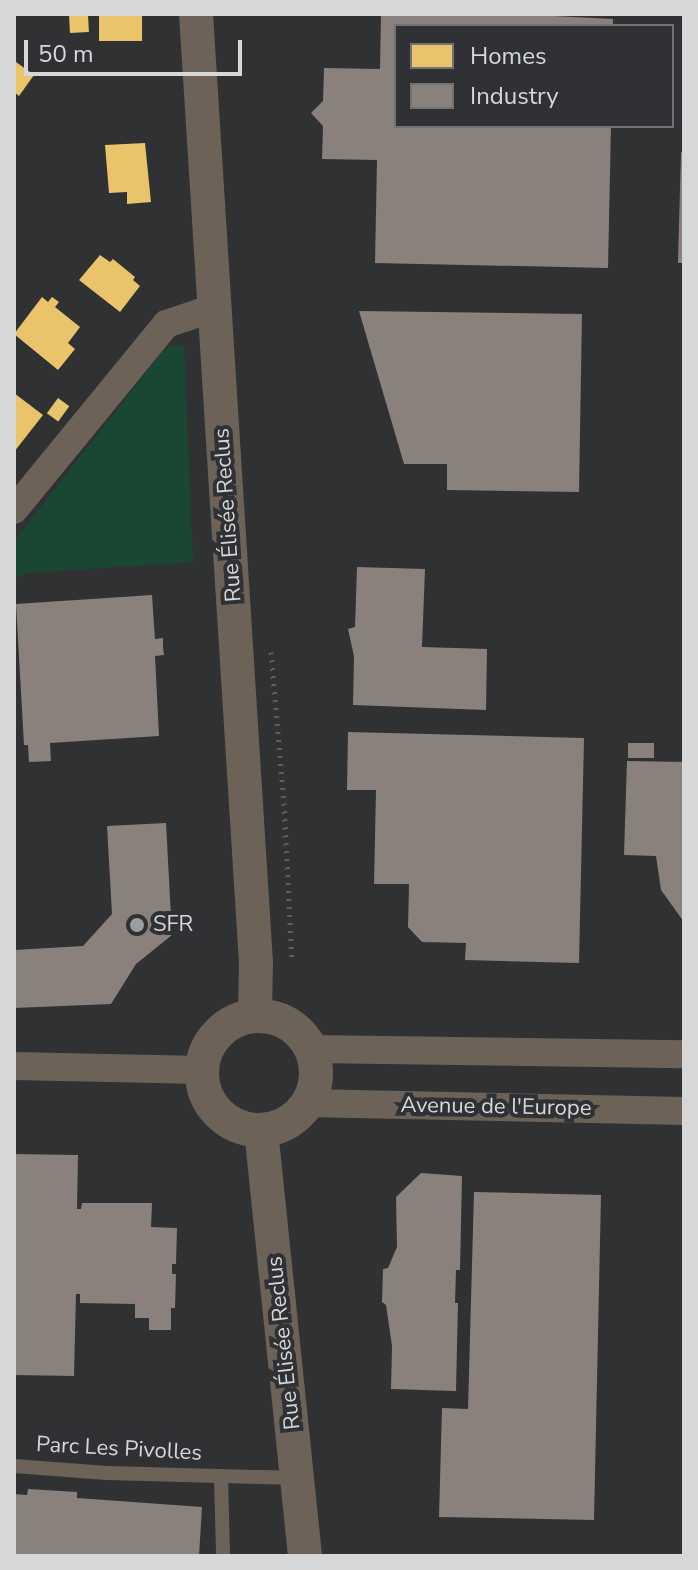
<!DOCTYPE html>
<html>
<head>
<meta charset="utf-8">
<style>
	body { margin:0 }
	#map { position:relative; width:698px; height:1570px; overflow:hidden; background:#303133; font-family:"Nunito Sans",sans-serif }
	div>[style] { position:absolute }
	.green>* { inset:0; background:#1a4734 }
	.homes>* { inset:0; background:#e9c46a; transform-origin:0 0 }
	.industry>* { inset:0; background:#8a817c; transform-origin:0 0 }
	.path>* { height:5px; margin-top:-2.5px; transform-origin:0; background:repeating-linear-gradient(90deg,#635d58 0 2px,transparent 0 8px) }
	.service>* { height:14px; margin:-7px; padding:0 7px; transform-origin:7px; border-radius:7px; background:#6c6258 }
	.minor>* { height:28px; margin:-14px; padding:0 14px; transform-origin:14px; border-radius:14px; background:#6c6258 }
	.tertiary>* { height:34px; margin:-17px; padding:0 17px; transform-origin:17px; border-radius:17px; background:#6c6258 }
	.tertiary>.ring { margin:-17px; padding:0; box-sizing:content-box; background:none; border:34px solid #6c6258; border-radius:50% }
	.dots>* { width:22px; height:22px; translate:-50% -50%; box-sizing:border-box; border:4px solid #2f3134; border-radius:50% }
	span { translate:-50% -50%; white-space:nowrap; text-align:center; line-height:1.15; -webkit-text-stroke:8px #2f3134; paint-order:stroke }
	.street-label { font-size:22px; color:#d6d7d9 }
	.poi-label { font-size:22px; color:#d6d7d9 }
	.left { translate:0 -50%; text-align:left }
	.frame { position:absolute; inset:0; border:16px solid #d6d7d9; pointer-events:none }
	.legend { position:absolute; left:394px; top:24px; width:280px; height:104px; box-sizing:border-box; background:#2f3134; border:2px solid #727376; margin:0; padding:10px 14px; list-style:none; font-size:24px; color:#d6d7d9 }
	.legend li { display:flex; align-items:center; gap:16px; height:40px }
	.legend b { width:40px; border:2px solid #727376 }
	.scale { position:absolute; left:24px; top:40px; width:218px; height:36px; box-sizing:border-box; border:4px solid #d6d7d9; border-top:0; padding-left:10px; font-size:24px; line-height:28px; white-space:nowrap; color:#d6d7d9; -webkit-text-stroke:6px #2f3134; paint-order:stroke }
</style>
</head>
<body>
<div id="map">
	<div class="green">
		<i style="clip-path:polygon(172px 345px,184px 346px,193px 562px,27px 573px,14px 578px,14px 541px,163px 351px)"></i>
	</div>
	<div class="homes">
		<i style="left:88px;top:14px;width:18px;height:19px;rotate:87deg"></i>
		<i style="left:99px;top:14px;width:43px;height:27px"></i>
		<i style="clip-path:polygon(16px 62px,34px 75px,19px 96px,14px 92px)"></i>
		<i style="clip-path:polygon(145px 143px,151px 202px,127px 204px,127px 192px,109px 193px,105px 145px)"></i>
		<i style="clip-path:polygon(100px 255px,110px 262px,113px 259px,135px 277px,133px 280px,140px 286px,120px 312px,79px 280px)"></i>
		<i style="clip-path:polygon(42px 297px,48px 302px,52px 297px,59px 302px,55px 307px,80px 327px,68px 343px,75px 349px,58px 370px,14px 334px)"></i>
		<i style="clip-path:polygon(14px 393px,43px 415px,14px 452px)"></i>
		<i style="left:58px;top:398px;width:14px;height:19px;rotate:36deg"></i>
	</div>
	<div class="industry">
		<i style="clip-path:polygon(381px 14px,514px 14px,613px 19px,613px 26px,396px 26px,396px 126px,611px 126px,608px 268px,375px 263px,377px 160px,322px 159px,323px 126px,311px 113px,323px 101px,324px 68px,380px 69px)"></i>
		<i style="clip-path:polygon(681px 152px,684px 152px,684px 263px,678px 263px)"></i>
		<i style="clip-path:polygon(359px 311px,582px 314px,579px 492px,447px 490px,447px 464px,404px 464px)"></i>
		<i style="clip-path:polygon(357px 567px,425px 569px,422px 647px,487px 649px,486px 710px,353px 705px,354px 656px,348px 629px,355px 627px)"></i>
		<i style="clip-path:polygon(152px 595px,155px 639px,163px 638px,163px 647px,164px 655px,155px 656px,159px 736px,50px 743px,51px 761px,29px 762px,28px 745px,24px 745px,16px 604px)"></i>
		<i style="clip-path:polygon(348px 732px,584px 738px,579px 963px,465px 960px,466px 943px,422px 942px,408px 927px,409px 884px,374px 884px,376px 790px,347px 790px)"></i>
		<i style="left:628px;top:743px;width:26px;height:15px"></i>
		<i style="clip-path:polygon(627px 761px,684px 762px,684px 922px,661px 890px,656px 856px,624px 855px)"></i>
		<i style="clip-path:polygon(166px 823px,172px 935px,136px 964px,111px 1004px,14px 1008px,14px 950px,83px 946px,112px 914px,107px 826px)"></i>
		<i style="clip-path:polygon(14px 1154px,78px 1155px,77px 1209px,81px 1209px,82px 1203px,152px 1203px,151px 1227px,177px 1228px,176px 1264px,172px 1264px,172px 1274px,176px 1274px,175px 1308px,171px 1308px,171px 1330px,149px 1330px,149px 1318px,135px 1318px,135px 1304px,80px 1303px,80px 1294px,76px 1294px,74px 1376px,14px 1375px)"></i>
		<i style="clip-path:polygon(421px 1173px,462px 1176px,460px 1270px,456px 1270px,455px 1303px,458px 1303px,456px 1391px,391px 1389px,392px 1346px,386px 1305px,382px 1302px,383px 1269px,388px 1268px,397px 1247px,396px 1197px)"></i>
		<i style="clip-path:polygon(474px 1192px,601px 1195px,594px 1520px,439px 1517px,442px 1408px,468px 1409px)"></i>
		<i style="clip-path:polygon(28px 1489px,77px 1492px,77px 1498px,202px 1507px,199px 1556px,14px 1556px,14px 1494px,27px 1495px)"></i>
	</div>
	<div class="path">
		<i style="left:271px;top:652px;width:152px;rotate:85.1deg"></i>
		<i style="left:284px;top:803px;width:159px;rotate:87.1deg"></i>
	</div>
	<div class="service">
		<i style="left:14px;top:1466px;width:93px;rotate:4.3deg"></i>
		<i style="left:107px;top:1473px;width:190px;rotate:1.5deg"></i>
		<i style="left:221px;top:1477px;width:79px;rotate:88.5deg"></i>
	</div>
	<div class="minor">
		<i style="left:14px;top:510px;width:240px;rotate:-50.7deg"></i>
		<i style="left:166px;top:324px;width:51px;rotate:-18.4deg"></i>
		<i style="left:311px;top:1049px;width:373px;rotate:0.8deg"></i>
		<i style="left:14px;top:1066px;width:188px;rotate:1.2deg"></i>
		<i style="left:307px;top:1103px;width:377px;rotate:1.2deg"></i>
	</div>
	<div class="tertiary">
		<i style="left:196px;top:14px;width:950px;rotate:86.38deg"></i>
		<i style="left:256px;top:962px;width:54px;rotate:91.1deg"></i>
		<i class="ring" style="left:202px;top:1016px;width:80px;height:80px"></i>
		<i style="left:261px;top:1130px;width:428px;rotate:84.1deg"></i>
	</div>
	<div class="dots">
		<i style="left:137px;top:925px;background:#9c9d9f"></i>
	</div>
	<div class="street-label">
		<span style="left:228px;top:515px;rotate:-94deg">Rue Élisée Reclus</span>
		<span style="left:496px;top:1107px;rotate:1deg">Avenue de l'Europe</span>
		<span style="left:284px;top:1343px;rotate:-96deg">Rue Élisée Reclus</span>
		<span style="left:119px;top:1449px;rotate:3deg">Parc Les Pivolles</span>
	</div>
	<div class="poi-label">
		<span class="left" style="left:153px;top:925px">SFR</span>
	</div>
	<div class="frame"></div>
	<ul class="legend">
	<li><b style="height:22px;background:#e9c46a"></b>Homes</li>
	<li><b style="height:22px;background:#8a817c"></b>Industry</li>
	</ul>
	<div class="scale">50 m</div>
</div>
</body>
</html>
